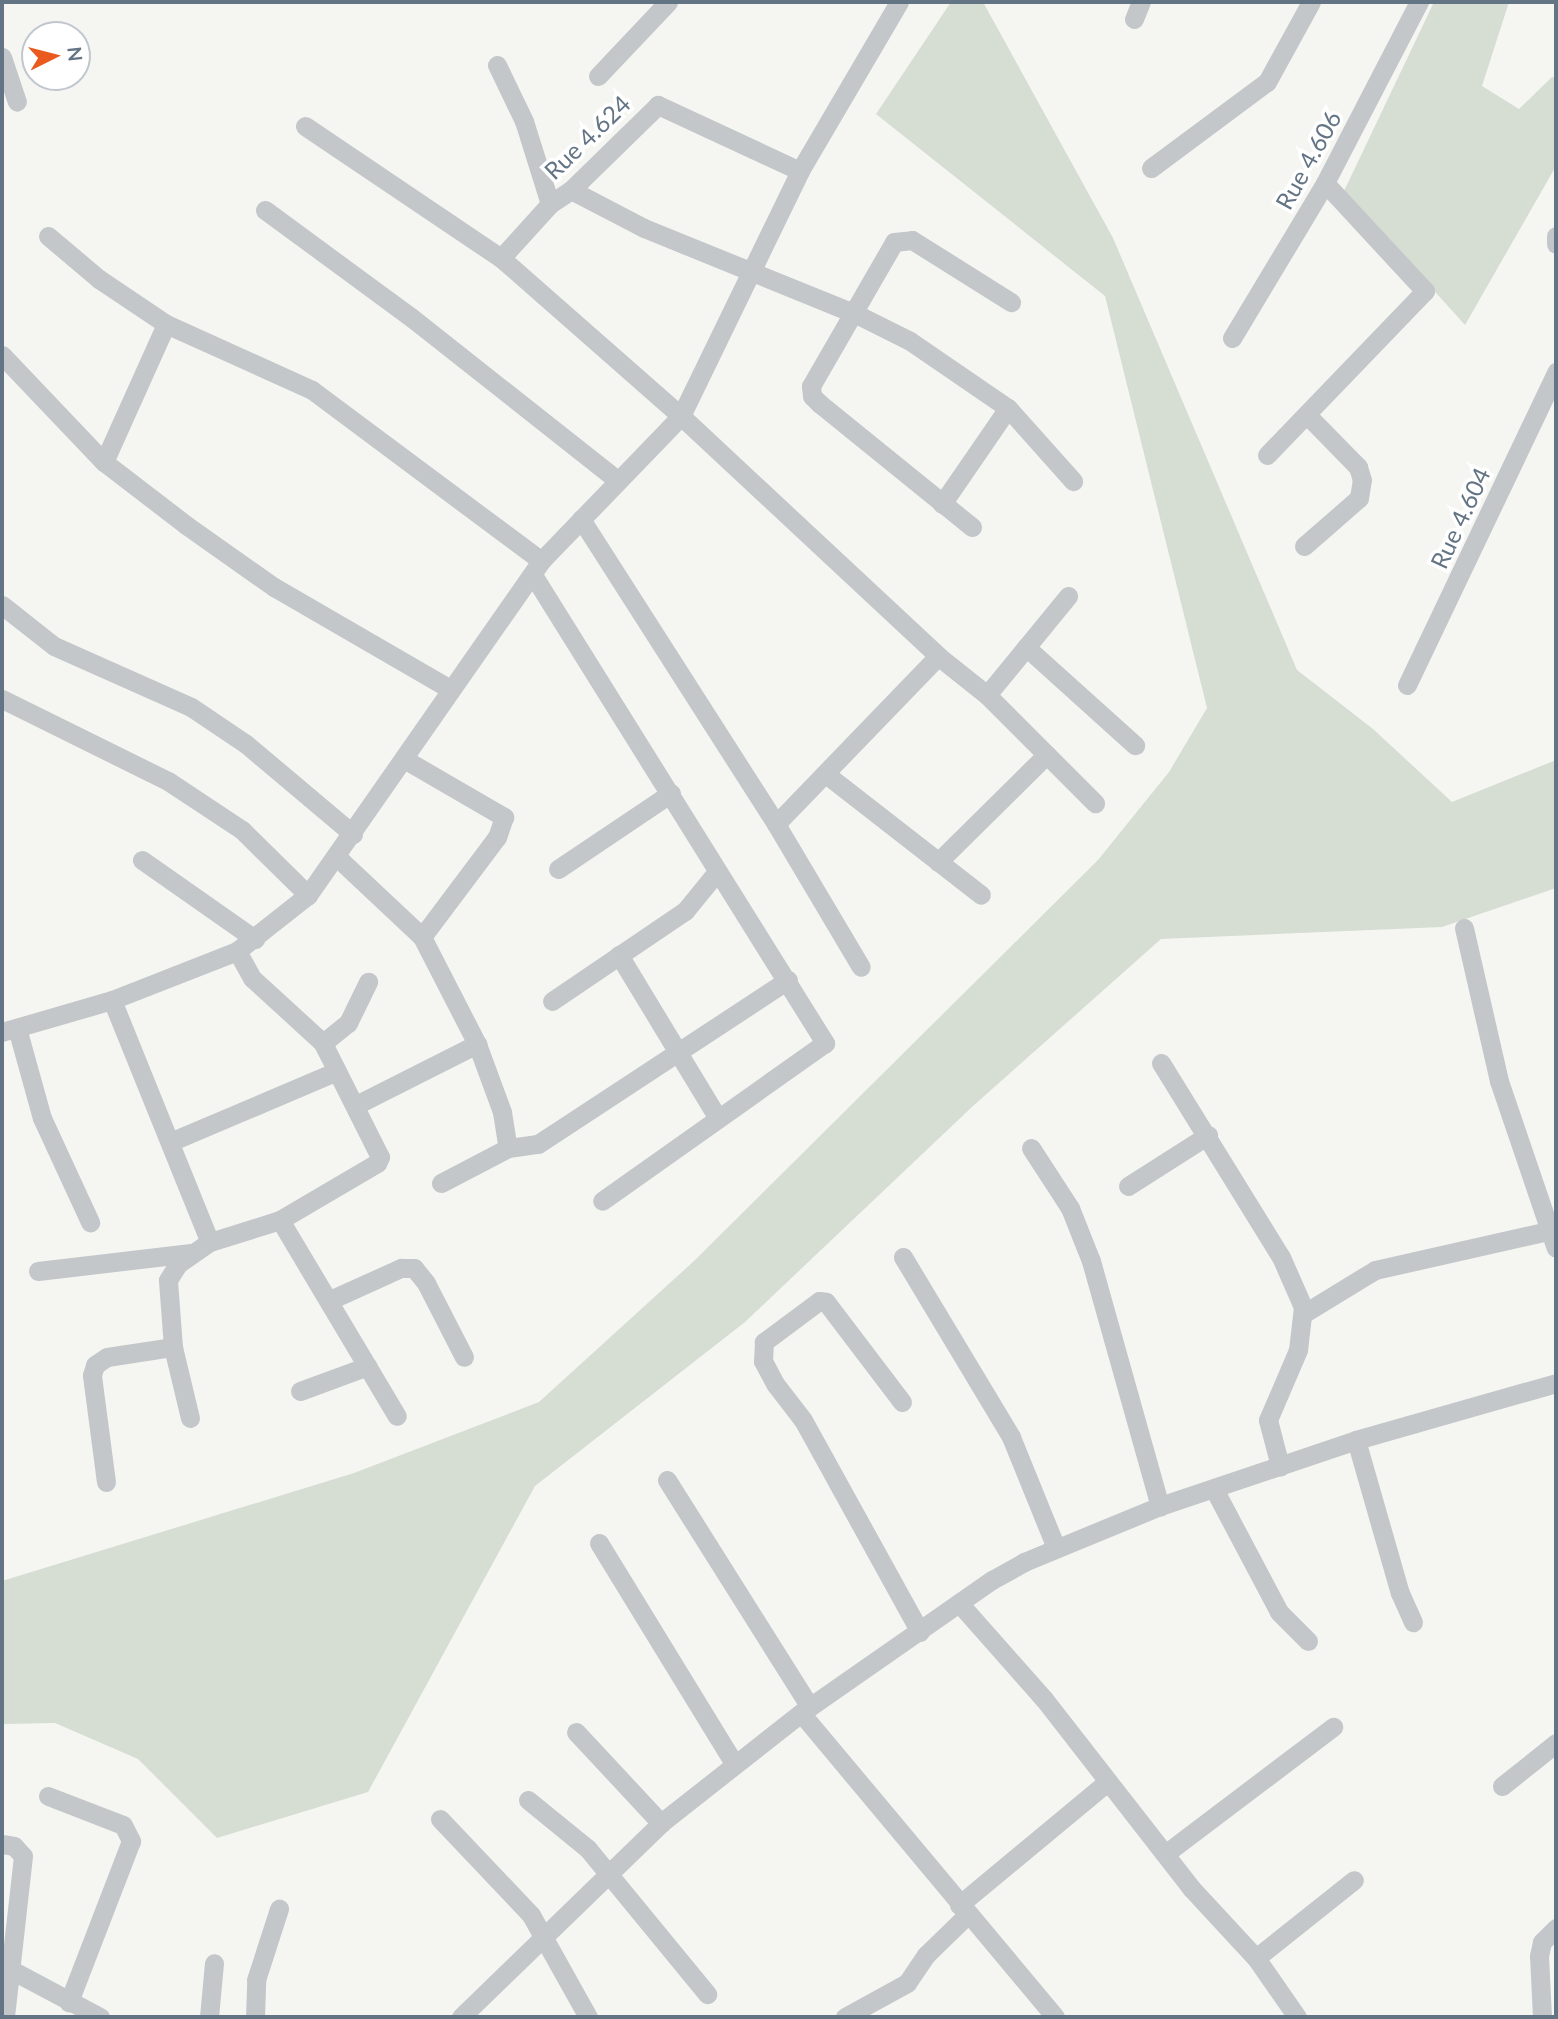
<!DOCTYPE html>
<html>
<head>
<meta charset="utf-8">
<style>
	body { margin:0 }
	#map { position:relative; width:1558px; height:2019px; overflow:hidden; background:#f5f6f2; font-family:Lato,sans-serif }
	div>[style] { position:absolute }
	.green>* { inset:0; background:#d6ddd2 }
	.minor>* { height:19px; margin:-9.5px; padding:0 9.5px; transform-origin:9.5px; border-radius:9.5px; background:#c3c7ca }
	span { translate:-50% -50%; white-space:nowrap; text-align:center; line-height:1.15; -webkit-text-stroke:7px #fff; paint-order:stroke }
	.street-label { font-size:24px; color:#637484 }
	.frame { position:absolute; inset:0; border:4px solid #637484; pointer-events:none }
	.north { position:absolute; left:21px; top:21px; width:70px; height:70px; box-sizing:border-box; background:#fff; border:2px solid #c1c7ce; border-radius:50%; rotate:84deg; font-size:19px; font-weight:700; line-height:28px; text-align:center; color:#637484 }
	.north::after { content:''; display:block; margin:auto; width:24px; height:32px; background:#ea591d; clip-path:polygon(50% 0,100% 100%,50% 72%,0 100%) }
</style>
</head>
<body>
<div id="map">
	<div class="green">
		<i style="clip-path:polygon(951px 2px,983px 2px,1113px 238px,1297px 670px,1373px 729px,1452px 802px,1556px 760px,1556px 888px,1442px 927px,1161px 939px,973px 1106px,745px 1322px,535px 1486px,368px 1792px,217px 1838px,138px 1759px,55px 1723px,2px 1724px,2px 1581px,354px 1473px,539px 1402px,694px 1261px,1098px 860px,1169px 772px,1207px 708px,1105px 296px,876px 114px)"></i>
		<i style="clip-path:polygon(1434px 2px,1509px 2px,1482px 86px,1519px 109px,1552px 77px,1556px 78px,1556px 166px,1465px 325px,1344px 191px)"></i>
	</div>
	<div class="minor">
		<i style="left:899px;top:2px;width:196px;rotate:120.4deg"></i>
		<i style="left:800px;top:171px;width:157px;rotate:-155.1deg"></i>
		<i style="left:658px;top:105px;width:122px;rotate:135.7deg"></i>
		<i style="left:571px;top:190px;width:25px;rotate:146deg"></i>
		<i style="left:550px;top:204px;width:73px;rotate:132.2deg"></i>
		<i style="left:501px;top:258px;width:240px;rotate:41.3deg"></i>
		<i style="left:681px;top:416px;width:352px;rotate:43deg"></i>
		<i style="left:938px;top:656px;width:63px;rotate:38.5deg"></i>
		<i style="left:987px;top:695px;width:153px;rotate:45deg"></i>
		<i style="left:1134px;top:19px;width:18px;rotate:-68deg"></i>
		<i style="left:2px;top:57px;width:47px;rotate:71.6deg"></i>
		<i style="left:497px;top:65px;width:62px;rotate:64.3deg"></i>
		<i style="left:524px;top:121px;width:87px;rotate:72.6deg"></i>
		<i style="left:598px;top:76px;width:102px;rotate:-46.6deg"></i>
		<i style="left:305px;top:126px;width:236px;rotate:34deg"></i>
		<i style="left:1151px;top:168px;width:144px;rotate:-36.6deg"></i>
		<i style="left:1267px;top:82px;width:91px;rotate:-61.2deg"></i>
		<i style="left:571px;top:190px;width:82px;rotate:27.5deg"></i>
		<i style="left:644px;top:228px;width:229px;rotate:22.1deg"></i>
		<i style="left:856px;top:314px;width:60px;rotate:26.6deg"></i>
		<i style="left:910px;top:341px;width:119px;rotate:34.4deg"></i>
		<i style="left:1008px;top:408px;width:98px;rotate:48.3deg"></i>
		<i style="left:265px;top:210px;width:182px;rotate:36.3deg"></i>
		<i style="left:412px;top:318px;width:261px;rotate:38.3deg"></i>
		<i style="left:48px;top:236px;width:67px;rotate:40.1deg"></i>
		<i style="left:99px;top:279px;width:81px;rotate:33.9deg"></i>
		<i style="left:166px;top:324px;width:160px;rotate:24.3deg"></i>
		<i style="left:312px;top:390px;width:286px;rotate:36.7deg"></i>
		<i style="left:1556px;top:236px;width:8px;rotate:90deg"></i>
		<i style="left:1232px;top:338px;width:181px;rotate:-59deg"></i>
		<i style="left:1325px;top:183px;width:204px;rotate:-62.6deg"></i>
		<i style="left:2px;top:355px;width:148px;rotate:46.4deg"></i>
		<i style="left:104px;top:462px;width:103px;rotate:37.5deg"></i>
		<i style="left:186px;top:525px;width:108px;rotate:35.2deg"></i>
		<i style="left:274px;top:587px;width:203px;rotate:30.1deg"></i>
		<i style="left:1267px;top:455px;width:228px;rotate:-46.1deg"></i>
		<i style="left:1425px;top:291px;width:147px;rotate:-132.8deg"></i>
		<i style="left:104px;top:462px;width:151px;rotate:-65.8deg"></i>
		<i style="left:942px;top:504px;width:116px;rotate:-55.5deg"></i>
		<i style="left:581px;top:519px;width:362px;rotate:57.4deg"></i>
		<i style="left:776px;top:824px;width:166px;rotate:59.3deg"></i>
		<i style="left:972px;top:527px;width:196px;rotate:-141deg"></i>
		<i style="left:820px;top:404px;width:11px;rotate:-135deg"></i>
		<i style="left:812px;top:396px;width:10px;rotate:-96deg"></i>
		<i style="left:811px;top:386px;width:166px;rotate:-60deg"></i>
		<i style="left:894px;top:242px;width:18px;rotate:-6deg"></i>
		<i style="left:912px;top:240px;width:117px;rotate:32.1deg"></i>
		<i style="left:1304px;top:546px;width:73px;rotate:-41.1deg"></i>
		<i style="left:1359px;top:498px;width:18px;rotate:-81deg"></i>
		<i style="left:1362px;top:480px;width:14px;rotate:-107deg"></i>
		<i style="left:1358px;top:467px;width:73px;rotate:-134.4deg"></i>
		<i style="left:533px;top:575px;width:552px;rotate:58.04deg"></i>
		<i style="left:825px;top:1043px;width:273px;rotate:144.7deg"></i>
		<i style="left:2px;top:605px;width:66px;rotate:38.3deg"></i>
		<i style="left:54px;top:646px;width:150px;rotate:24deg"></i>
		<i style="left:191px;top:707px;width:66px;rotate:33.9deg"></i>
		<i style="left:246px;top:744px;width:140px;rotate:40.1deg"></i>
		<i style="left:1026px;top:647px;width:147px;rotate:42deg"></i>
		<i style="left:1407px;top:685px;width:347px;rotate:-64.5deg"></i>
		<i style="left:987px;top:695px;width:128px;rotate:-50.7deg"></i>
		<i style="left:2px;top:699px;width:185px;rotate:26.3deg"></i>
		<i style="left:168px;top:781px;width:89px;rotate:33.5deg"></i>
		<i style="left:242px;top:830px;width:93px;rotate:44.6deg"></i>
		<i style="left:404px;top:759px;width:116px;rotate:30.1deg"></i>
		<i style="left:504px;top:817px;width:21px;rotate:109deg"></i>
		<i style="left:497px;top:837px;width:125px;rotate:126.9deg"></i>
		<i style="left:827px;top:775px;width:195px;rotate:37.9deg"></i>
		<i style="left:776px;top:824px;width:233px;rotate:-46deg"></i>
		<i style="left:338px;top:858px;width:115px;rotate:43.2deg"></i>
		<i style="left:422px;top:937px;width:120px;rotate:62.8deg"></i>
		<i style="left:477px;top:1044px;width:72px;rotate:69.8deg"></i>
		<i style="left:502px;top:1112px;width:36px;rotate:81deg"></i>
		<i style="left:142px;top:860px;width:138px;rotate:35deg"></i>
		<i style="left:938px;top:862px;width:153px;rotate:-44.7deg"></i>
		<i style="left:558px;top:869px;width:136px;rotate:-33.9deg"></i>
		<i style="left:1464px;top:928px;width:157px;rotate:77.1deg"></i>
		<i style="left:1499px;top:1081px;width:176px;rotate:71.2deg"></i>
		<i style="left:619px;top:955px;width:189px;rotate:58.8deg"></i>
		<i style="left:112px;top:1000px;width:261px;rotate:68deg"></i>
		<i style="left:552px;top:1001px;width:161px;rotate:-34.1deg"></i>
		<i style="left:685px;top:911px;width:49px;rotate:-50.8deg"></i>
		<i style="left:17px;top:1028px;width:93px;rotate:74.5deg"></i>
		<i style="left:42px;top:1118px;width:115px;rotate:65.2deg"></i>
		<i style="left:2px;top:1032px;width:115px;rotate:-16.2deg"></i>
		<i style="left:112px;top:1000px;width:134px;rotate:-21.4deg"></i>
		<i style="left:237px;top:951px;width:90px;rotate:-38.3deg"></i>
		<i style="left:308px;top:895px;width:407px;rotate:-55.1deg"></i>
		<i style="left:541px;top:561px;width:202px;rotate:-46deg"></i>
		<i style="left:681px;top:416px;width:272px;rotate:-64.1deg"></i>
		<i style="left:323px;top:1043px;width:32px;rotate:-39deg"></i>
		<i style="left:348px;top:1023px;width:46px;rotate:-64deg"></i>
		<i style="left:1161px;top:1063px;width:228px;rotate:58.3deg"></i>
		<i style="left:1281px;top:1257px;width:55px;rotate:66.3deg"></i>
		<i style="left:1303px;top:1307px;width:43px;rotate:96.6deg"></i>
		<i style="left:1298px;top:1350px;width:76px;rotate:113.2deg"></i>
		<i style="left:1268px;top:1420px;width:48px;rotate:75.4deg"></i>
		<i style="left:356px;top:1105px;width:136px;rotate:-26.8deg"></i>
		<i style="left:170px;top:1142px;width:181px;rotate:-23deg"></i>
		<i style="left:337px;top:1071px;width:31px;rotate:-117deg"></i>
		<i style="left:323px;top:1043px;width:96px;rotate:-137.5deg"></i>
		<i style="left:252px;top:978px;width:31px;rotate:-119deg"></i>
		<i style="left:1031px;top:1148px;width:72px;rotate:57deg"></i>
		<i style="left:1070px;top:1208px;width:57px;rotate:68.4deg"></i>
		<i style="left:1091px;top:1261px;width:255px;rotate:74.3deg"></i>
		<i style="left:441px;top:1183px;width:76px;rotate:-27.6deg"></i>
		<i style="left:508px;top:1148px;width:30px;rotate:-8deg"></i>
		<i style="left:538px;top:1144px;width:299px;rotate:-33.3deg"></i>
		<i style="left:1128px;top:1186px;width:95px;rotate:-32.5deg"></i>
		<i style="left:280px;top:1220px;width:113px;rotate:-30.4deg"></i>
		<i style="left:377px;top:1163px;width:7px;rotate:-63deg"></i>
		<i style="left:380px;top:1157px;width:96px;rotate:-116.6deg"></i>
		<i style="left:903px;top:1257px;width:210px;rotate:59deg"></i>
		<i style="left:1011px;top:1437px;width:120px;rotate:67.9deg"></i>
		<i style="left:38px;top:1271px;width:154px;rotate:-6.7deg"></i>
		<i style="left:330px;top:1300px;width:78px;rotate:-24.3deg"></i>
		<i style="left:401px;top:1268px;width:13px"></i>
		<i style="left:414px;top:1268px;width:19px;rotate:51deg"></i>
		<i style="left:426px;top:1283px;width:83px;rotate:62.8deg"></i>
		<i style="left:1303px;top:1314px;width:84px;rotate:-31.4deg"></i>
		<i style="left:1375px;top:1270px;width:181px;rotate:-12.7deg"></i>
		<i style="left:300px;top:1391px;width:72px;rotate:-20.2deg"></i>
		<i style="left:902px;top:1402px;width:126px;rotate:-127.2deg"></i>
		<i style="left:826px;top:1302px;width:7px;rotate:-172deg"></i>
		<i style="left:819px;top:1301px;width:69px;rotate:143.3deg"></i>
		<i style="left:764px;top:1342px;width:19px;rotate:93deg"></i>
		<i style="left:763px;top:1361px;width:27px;rotate:62deg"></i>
		<i style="left:776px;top:1385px;width:44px;rotate:52.4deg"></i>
		<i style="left:803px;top:1420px;width:242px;rotate:61.1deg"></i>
		<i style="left:190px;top:1418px;width:73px;rotate:-103.5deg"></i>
		<i style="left:173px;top:1347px;width:67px;rotate:-94.3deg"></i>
		<i style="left:168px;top:1280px;width:19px;rotate:-58deg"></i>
		<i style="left:178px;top:1264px;width:39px;rotate:-35deg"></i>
		<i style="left:210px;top:1242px;width:73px;rotate:-17.4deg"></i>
		<i style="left:280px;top:1220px;width:228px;rotate:59.2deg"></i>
		<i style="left:1356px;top:1440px;width:159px;rotate:74deg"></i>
		<i style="left:1400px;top:1593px;width:32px;rotate:66deg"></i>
		<i style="left:667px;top:1480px;width:268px;rotate:57.8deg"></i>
		<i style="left:106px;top:1482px;width:108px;rotate:-97.5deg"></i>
		<i style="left:92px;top:1375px;width:10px;rotate:-73deg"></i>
		<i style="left:95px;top:1365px;width:14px;rotate:-34deg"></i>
		<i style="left:107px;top:1357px;width:67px;rotate:-8.6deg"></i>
		<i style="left:1214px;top:1489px;width:139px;rotate:62.1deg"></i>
		<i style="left:1279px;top:1612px;width:41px;rotate:45deg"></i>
		<i style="left:599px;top:1543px;width:258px;rotate:58.5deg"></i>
		<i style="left:959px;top:1603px;width:128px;rotate:48.5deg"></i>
		<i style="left:1044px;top:1699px;width:241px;rotate:52.1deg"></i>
		<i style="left:1192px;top:1889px;width:94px;rotate:47.2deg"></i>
		<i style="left:1256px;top:1958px;width:72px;rotate:55.2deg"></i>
		<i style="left:801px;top:1713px;width:396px;rotate:50.1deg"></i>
		<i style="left:576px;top:1732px;width:125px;rotate:47deg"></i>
		<i style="left:1502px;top:1786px;width:69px;rotate:-38.5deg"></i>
		<i style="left:48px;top:1796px;width:80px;rotate:21.1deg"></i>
		<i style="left:123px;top:1825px;width:18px;rotate:63deg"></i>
		<i style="left:131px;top:1841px;width:173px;rotate:111.1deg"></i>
		<i style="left:528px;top:1800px;width:77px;rotate:39.2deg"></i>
		<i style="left:588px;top:1849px;width:188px;rotate:50.6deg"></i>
		<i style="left:440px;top:1819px;width:132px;rotate:46.5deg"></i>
		<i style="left:531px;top:1915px;width:117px;rotate:60.8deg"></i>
		<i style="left:2px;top:1844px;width:12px;rotate:9deg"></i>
		<i style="left:14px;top:1846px;width:13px;rotate:48deg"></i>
		<i style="left:23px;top:1856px;width:162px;rotate:96.4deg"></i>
		<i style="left:1165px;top:1854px;width:211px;rotate:-37.1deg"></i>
		<i style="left:959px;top:1905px;width:192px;rotate:-39.7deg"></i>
		<i style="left:1256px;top:1958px;width:125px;rotate:-38.5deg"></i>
		<i style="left:2px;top:1965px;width:111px;rotate:28deg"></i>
		<i style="left:209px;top:2017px;width:54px;rotate:-84.7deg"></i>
		<i style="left:255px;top:2017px;width:37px;rotate:-88deg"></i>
		<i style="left:256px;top:1980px;width:75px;rotate:-72.1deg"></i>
		<i style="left:461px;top:2017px;width:279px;rotate:-44.1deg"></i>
		<i style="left:661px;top:1823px;width:178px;rotate:-38.2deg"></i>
		<i style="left:801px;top:1713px;width:233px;rotate:-34.9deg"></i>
		<i style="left:992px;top:1580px;width:37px;rotate:-29deg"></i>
		<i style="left:1024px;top:1562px;width:147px;rotate:-22.4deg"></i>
		<i style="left:1160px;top:1506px;width:207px;rotate:-18.6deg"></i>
		<i style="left:1356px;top:1440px;width:208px;rotate:-15.9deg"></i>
		<i style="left:845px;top:2017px;width:71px;rotate:-28.7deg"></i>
		<i style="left:907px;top:1983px;width:34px;rotate:-56deg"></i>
		<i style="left:926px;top:1955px;width:57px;rotate:-44.3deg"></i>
		<i style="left:1542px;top:2017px;width:61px;rotate:-92.8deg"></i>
		<i style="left:1539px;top:1956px;width:14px;rotate:-78deg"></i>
		<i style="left:1542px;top:1942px;width:20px;rotate:-45deg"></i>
	</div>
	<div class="street-label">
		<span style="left:587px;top:137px;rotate:-44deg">Rue 4.624</span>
		<span style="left:1308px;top:160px;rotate:-61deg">Rue 4.606</span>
		<span style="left:1460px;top:518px;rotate:-65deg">Rue 4.604</span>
	</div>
	<div class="frame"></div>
	<div class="north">N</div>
</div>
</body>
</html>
